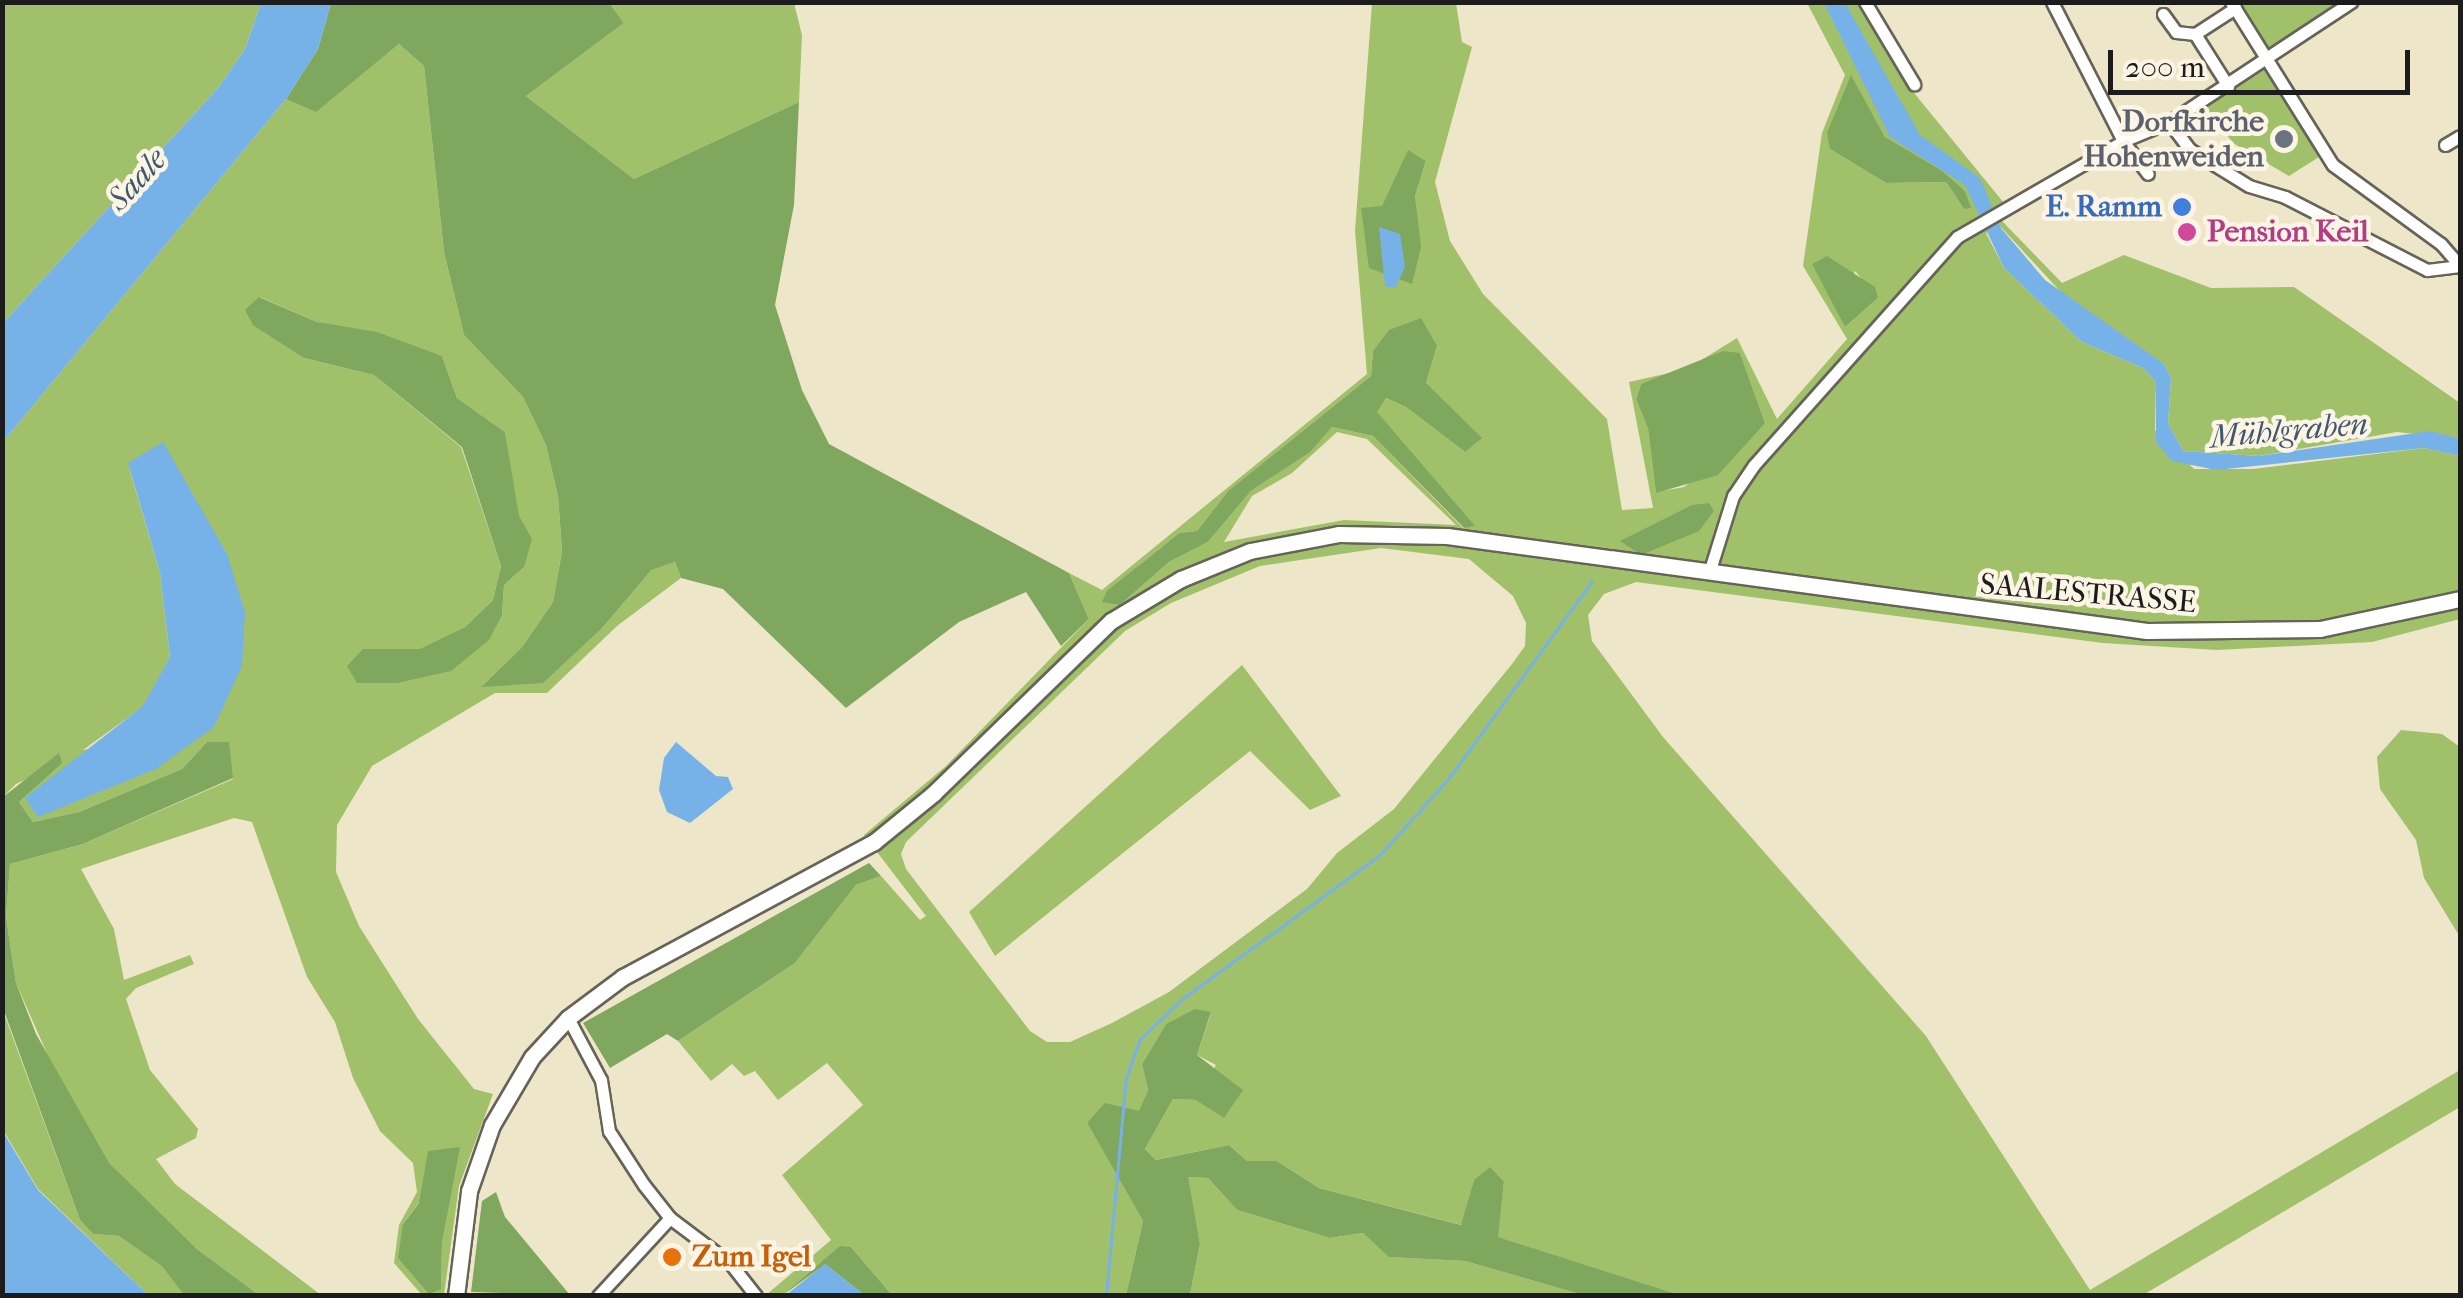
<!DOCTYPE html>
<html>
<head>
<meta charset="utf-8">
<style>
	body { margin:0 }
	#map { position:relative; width:2463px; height:1298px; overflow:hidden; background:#eee6c8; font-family:"IM FELL French Canon",serif }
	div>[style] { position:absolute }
	.green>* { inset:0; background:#a0c16a }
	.forest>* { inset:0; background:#80a75e }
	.water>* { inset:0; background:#76b2e8 }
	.stream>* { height:2.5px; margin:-1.25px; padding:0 1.25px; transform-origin:1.25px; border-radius:1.25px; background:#76b2e8 }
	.roads { filter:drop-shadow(2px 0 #666358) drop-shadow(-2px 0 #666358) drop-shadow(0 2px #666358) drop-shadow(0 -2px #666358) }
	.minor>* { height:11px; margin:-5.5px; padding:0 5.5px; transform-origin:5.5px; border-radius:5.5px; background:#fff }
	.tertiary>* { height:15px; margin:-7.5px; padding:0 7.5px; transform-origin:7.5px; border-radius:7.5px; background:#fff }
	.dots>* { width:28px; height:28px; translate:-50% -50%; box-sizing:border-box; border:5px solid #fcf5e5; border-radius:50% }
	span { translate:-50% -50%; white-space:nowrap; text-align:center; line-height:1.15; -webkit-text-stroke:9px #fcf5e5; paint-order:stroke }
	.worship-label { font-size:30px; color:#5b616d; font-weight:700 }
	.right { translate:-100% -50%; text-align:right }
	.shop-label { font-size:30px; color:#366cbe; font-weight:700 }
	.hotel-label { font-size:30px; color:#b23c85; font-weight:700 }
	.left { translate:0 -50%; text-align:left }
	.street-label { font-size:30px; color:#1c1c1c }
	.food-label { font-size:30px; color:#c56008; font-weight:700 }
	.water-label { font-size:32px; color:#40586e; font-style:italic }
	.frame { position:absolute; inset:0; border:5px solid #1c1c1c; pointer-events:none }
	.scale { position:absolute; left:2108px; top:50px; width:302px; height:45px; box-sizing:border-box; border:5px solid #1c1c1c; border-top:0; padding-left:12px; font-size:30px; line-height:35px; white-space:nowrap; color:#1c1c1c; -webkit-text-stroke:8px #fcf5e5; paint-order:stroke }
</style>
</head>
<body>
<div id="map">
	<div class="green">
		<i style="clip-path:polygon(3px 3px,261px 3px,245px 49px,218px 88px,3px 323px)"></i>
		<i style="clip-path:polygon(608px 3px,794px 3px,802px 35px,799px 102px,634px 179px,526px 96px,624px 23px)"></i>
		<i style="clip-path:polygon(evenodd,1372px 3px,1456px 3px,1462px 42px,1472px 47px,1435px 182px,1450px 241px,1483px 294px,1607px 419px,1622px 510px,1653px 508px,1629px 382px,1687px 369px,1737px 338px,1777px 419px,1847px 339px,1803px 266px,1822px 133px,1845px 75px,1807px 3px,1857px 3px,1901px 77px,2004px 203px,1994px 209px,2003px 222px,2062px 283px,2124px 255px,2211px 288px,2294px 287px,2460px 403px,2460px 439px,2397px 432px,2259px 456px,2183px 451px,2168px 423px,2171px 378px,2164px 364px,2071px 303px,1999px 225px,1986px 233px,2004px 268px,2082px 342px,2143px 368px,2156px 382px,2155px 430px,2194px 469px,2253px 469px,2424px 448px,2460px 456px,2460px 619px,2372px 642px,2217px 650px,2103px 643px,1636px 582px,1604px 594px,1588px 615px,1592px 641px,1663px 737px,1926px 1036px,2090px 1290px,2460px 1070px,2460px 1107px,2143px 1295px,1680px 1295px,1497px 1237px,1504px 1182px,1474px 1180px,1462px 1225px,1319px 1188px,1277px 1161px,1247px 1161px,1229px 1145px,1156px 1160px,1145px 1149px,1173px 1099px,1196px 1100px,1216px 1065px,1197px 1055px,1211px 1013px,1166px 1024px,1142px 1064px,1148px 1090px,1139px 1112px,1087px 1123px,1143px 1221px,1126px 1295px,892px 1295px,851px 1247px,782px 1295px,766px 1295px,831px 1240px,782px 1175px,863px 1105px,827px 1063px,778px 1100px,755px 1071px,744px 1076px,732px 1064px,711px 1081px,678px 1041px,795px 963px,856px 885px,881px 876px,920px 920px,926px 916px,864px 835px,946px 766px,1089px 619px,1069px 573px,1102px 590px,1367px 374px,1355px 231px,1372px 3px,1851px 76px,1885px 137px,1965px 191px,1964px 209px,1946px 182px,1886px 183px,1830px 149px,1851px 76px,1372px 3px,1408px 151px,1426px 161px,1415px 196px,1417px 221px,1361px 209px,1382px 207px,1408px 151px,1372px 3px,1855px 271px,1878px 298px,1845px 327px,1838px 308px,1855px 271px,1372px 3px,1437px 346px,1426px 383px,1465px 452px,1406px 407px,1386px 398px,1376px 412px,1474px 526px,1463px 528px,1373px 436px,1332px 427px,1309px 452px,1251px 491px,1208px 542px,1169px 562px,1120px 605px,1139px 565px,1179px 533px,1197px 531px,1228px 491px,1371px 376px,1373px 351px,1437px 346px,1372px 3px,1740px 353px,1765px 423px,1684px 487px,1656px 492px,1648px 429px,1636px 399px,1641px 384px,1740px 353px,1372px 3px,1337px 432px,1367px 439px,1456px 525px,1344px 520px,1224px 542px,1252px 496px,1292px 473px,1337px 432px,1372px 3px,1381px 548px,1469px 559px,1513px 596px,1526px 623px,1525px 646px,1512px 664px,1394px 809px,1337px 853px,1307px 889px,1169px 992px,1112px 1023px,1070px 1042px,1047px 1042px,1030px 1031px,906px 869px,901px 854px,906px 842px,1125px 631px,1171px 603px,1260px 566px,1381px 548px)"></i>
		<i style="clip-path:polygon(2237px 3px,2341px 3px,2264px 51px)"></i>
		<i style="clip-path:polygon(evenodd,399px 44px,424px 66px,444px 252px,464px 335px,523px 397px,546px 445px,558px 496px,562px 551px,553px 602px,522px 647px,482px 686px,603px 627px,651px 569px,675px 562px,681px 578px,617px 626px,547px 693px,495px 693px,372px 766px,337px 825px,336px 872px,359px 926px,418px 1019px,474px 1089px,493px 1094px,459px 1186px,444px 1295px,422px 1295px,394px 1263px,399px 1225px,417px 1192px,413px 1163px,380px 1131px,353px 1078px,335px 1022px,307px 977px,252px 822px,234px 818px,81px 869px,114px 929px,124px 980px,190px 955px,194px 964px,136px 988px,126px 999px,150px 1070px,198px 1129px,196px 1138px,156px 1159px,175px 1184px,321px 1295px,259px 1295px,197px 1249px,109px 1164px,67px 1099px,16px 983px,6px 917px,10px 864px,83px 844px,233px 779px,207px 742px,182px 769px,79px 812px,33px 822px,19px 802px,61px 763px,16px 784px,3px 797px,3px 442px,286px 99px,316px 111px,399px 44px,260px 297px,317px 322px,442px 356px,457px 398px,505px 432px,524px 567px,504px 585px,502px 615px,357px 683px,363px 649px,420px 650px,465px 627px,493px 600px,501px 566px,461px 447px,374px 375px,304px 358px,260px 297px,399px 44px,128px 464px,214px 727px,83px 750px,144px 706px,170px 657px,160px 573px,128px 464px,399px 44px,459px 1148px,442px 1243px,441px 1288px,403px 1224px,459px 1148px)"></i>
		<i style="clip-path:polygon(2265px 68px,2322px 155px,2289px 176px,2233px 143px,2205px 107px)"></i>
		<i style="clip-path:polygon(1242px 665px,1341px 796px,1310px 810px,1250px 751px,995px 956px,969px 912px)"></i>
		<i style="clip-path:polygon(2401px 730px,2442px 734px,2460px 747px,2460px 937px,2424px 878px,2416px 840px,2380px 789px,2377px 757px)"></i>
		<i style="clip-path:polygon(2px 1008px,80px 1220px,93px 1234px,119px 1236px,163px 1266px,184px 1295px,148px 1295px,38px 1189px,3px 1130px)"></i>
		<i style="clip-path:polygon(1187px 1177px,1208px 1178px,1237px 1210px,1330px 1238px,1363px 1233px,1390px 1257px,1465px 1261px,1583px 1295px,1190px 1295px,1200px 1244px)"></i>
	</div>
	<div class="forest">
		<i style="clip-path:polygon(608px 2px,624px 23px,526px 96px,634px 179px,799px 102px,794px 205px,775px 305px,802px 390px,829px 444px,1069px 573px,1089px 619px,1061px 646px,1026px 592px,959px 622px,846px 708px,723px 589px,681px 578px,675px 562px,651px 570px,603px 627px,543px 683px,481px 687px,522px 647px,553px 602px,562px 551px,558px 496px,546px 445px,523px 397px,464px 335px,444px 252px,424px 66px,399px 44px,316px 112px,286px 99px,318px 49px,331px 3px)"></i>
		<i style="clip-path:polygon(1851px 75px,1885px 137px,1942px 171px,1965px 191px,1971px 208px,1964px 209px,1946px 182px,1886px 183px,1830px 149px,1827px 133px)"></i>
		<i style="clip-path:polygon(1408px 150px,1426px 161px,1415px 196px,1421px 247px,1412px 284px,1369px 268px,1361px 208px,1382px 206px)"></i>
		<i style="clip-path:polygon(1827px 256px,1875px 287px,1878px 298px,1845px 327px,1812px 264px)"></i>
		<i style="clip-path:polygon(259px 297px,317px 322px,377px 332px,442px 356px,457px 398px,505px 432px,519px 516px,532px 539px,524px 567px,504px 585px,502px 615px,489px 640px,451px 671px,397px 683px,357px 683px,347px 666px,363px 649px,420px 649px,465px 627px,493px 600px,501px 566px,462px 447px,374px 375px,304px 358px,253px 325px,245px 310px)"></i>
		<i style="clip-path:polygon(1421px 318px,1437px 346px,1426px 383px,1482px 438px,1465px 452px,1406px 407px,1386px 398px,1377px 412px,1475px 526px,1464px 528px,1373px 436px,1332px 427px,1310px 452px,1251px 491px,1208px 542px,1169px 562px,1120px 605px,1102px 602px,1107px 591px,1179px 533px,1197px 531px,1228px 491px,1371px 376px,1373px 351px,1389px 330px)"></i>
		<i style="clip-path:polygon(1723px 351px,1740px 353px,1765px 423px,1718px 475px,1656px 493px,1648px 429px,1636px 399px,1641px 384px)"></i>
		<i style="clip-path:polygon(1709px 503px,1714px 511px,1699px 531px,1641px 555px,1620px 541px,1692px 505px)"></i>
		<i style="clip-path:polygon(207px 742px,229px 742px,233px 778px,83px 844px,10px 864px,6px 917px,16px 983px,36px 1034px,109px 1163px,197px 1249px,259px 1295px,184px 1295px,162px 1266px,119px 1236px,93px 1234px,80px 1220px,3px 1008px,3px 797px,59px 753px,62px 763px,19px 802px,33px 822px,79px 812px,182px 769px)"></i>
		<i style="clip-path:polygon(869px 863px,881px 876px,856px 885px,795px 963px,678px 1041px,667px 1034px,610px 1068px,583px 1023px)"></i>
		<i style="clip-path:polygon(1195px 1009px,1211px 1012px,1197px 1055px,1243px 1090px,1224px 1118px,1196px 1100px,1173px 1099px,1145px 1149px,1156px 1160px,1229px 1145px,1247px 1161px,1277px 1161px,1319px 1188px,1461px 1225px,1474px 1180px,1490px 1167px,1504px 1182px,1498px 1237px,1680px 1295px,1583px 1295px,1465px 1261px,1389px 1257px,1363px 1233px,1330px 1238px,1237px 1210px,1208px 1178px,1188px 1177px,1200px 1244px,1190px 1295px,1126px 1295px,1143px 1221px,1087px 1123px,1105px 1103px,1139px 1111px,1148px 1090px,1142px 1064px,1166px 1024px)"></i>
		<i style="clip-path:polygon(460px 1147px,442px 1243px,441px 1289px,429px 1294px,398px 1258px,403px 1224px,419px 1203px,428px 1151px)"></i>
		<i style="clip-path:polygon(496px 1192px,505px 1217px,570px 1295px,471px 1292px,482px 1201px)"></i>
		<i style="clip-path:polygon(840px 1246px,851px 1247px,892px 1295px,864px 1295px,825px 1264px,782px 1296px)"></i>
	</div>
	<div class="water">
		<i style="clip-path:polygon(261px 3px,331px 3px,318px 49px,286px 99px,3px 442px,3px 323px,218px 88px,245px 49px)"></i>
		<i style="clip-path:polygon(1824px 3px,1845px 3px,1920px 135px,1980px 178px,2001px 228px,2045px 280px,2164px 364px,2171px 378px,2168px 423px,2183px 451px,2259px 456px,2430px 431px,2460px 439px,2460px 456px,2424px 448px,2216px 470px,2172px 461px,2156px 442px,2156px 382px,2143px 368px,2082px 342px,2004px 268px,1965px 185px,1890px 137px)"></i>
		<i style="clip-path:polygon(1379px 227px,1400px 234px,1405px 267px,1395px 288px,1385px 286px)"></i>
		<i style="clip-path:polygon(163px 442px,227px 554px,245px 612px,242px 666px,214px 727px,156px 769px,38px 817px,25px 798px,143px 706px,170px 657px,160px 573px,128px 463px)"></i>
		<i style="clip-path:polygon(676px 742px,716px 776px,728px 777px,733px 789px,690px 823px,667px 812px,659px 790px,664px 758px)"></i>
		<i style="clip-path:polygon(2px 1130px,38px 1190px,148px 1295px,3px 1295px)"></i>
		<i style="clip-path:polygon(825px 1264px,864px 1295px,785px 1295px,786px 1295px)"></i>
	</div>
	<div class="stream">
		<i style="left:1106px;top:1296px;width:219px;rotate:-84.8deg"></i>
		<i style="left:1126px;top:1078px;width:41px;rotate:-70.3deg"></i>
		<i style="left:1140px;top:1039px;width:58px;rotate:-43.6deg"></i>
		<i style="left:1182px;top:999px;width:243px;rotate:-36deg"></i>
		<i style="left:1379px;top:856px;width:105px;rotate:-48.1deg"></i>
		<i style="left:1449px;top:778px;width:243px;rotate:-54deg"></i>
	</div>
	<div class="roads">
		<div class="minor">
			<i style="left:1865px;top:2px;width:96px;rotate:59.1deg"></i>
			<i style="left:2052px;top:2px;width:156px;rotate:62.9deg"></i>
			<i style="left:2123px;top:141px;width:41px;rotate:52.9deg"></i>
			<i style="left:2231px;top:2px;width:192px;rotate:58deg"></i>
			<i style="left:2333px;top:165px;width:134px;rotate:36.2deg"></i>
			<i style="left:2441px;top:244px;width:29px;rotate:49deg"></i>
			<i style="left:2163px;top:14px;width:22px;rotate:54deg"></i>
			<i style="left:2176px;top:32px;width:19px;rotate:6deg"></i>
			<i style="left:2195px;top:34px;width:48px;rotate:-33deg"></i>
			<i style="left:2195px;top:34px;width:62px;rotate:57.6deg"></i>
			<i style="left:2169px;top:122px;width:34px;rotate:53deg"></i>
			<i style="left:2189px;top:149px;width:70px;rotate:31.7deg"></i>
			<i style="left:2249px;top:186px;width:38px;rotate:17deg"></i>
			<i style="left:2285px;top:197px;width:160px;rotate:27.2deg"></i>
			<i style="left:2427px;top:270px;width:33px;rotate:-7deg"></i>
			<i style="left:2445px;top:145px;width:17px;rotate:-31deg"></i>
			<i style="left:1709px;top:573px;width:81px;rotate:-72.7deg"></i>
			<i style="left:1733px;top:496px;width:37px;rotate:-56deg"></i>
			<i style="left:1754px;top:465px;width:305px;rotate:-48.3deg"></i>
			<i style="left:1957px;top:237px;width:192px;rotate:-30deg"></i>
			<i style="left:2123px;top:141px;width:50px;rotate:-22.4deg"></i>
			<i style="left:2169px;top:122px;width:218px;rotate:-33.4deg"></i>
			<i style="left:568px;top:1018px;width:70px;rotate:62deg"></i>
			<i style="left:601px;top:1080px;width:52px;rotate:81.1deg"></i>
			<i style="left:609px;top:1131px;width:64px;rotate:57.1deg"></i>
			<i style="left:644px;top:1185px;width:42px;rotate:51.8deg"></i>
			<i style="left:670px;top:1218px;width:75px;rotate:36.9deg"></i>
			<i style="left:730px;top:1263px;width:42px;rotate:51.8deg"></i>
			<i style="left:598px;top:1296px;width:106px;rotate:-47.3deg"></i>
		</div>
		<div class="tertiary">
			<i style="left:456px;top:1296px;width:106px;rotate:-82.9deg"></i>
			<i style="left:469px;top:1191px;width:70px;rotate:-70.8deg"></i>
			<i style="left:492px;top:1125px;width:79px;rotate:-59.5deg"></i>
			<i style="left:532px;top:1057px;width:53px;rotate:-47.3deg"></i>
			<i style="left:568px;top:1018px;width:69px;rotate:-36.7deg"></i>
			<i style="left:623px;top:977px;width:285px;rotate:-28.3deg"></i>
			<i style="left:874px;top:842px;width:77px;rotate:-39.2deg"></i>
			<i style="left:934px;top:793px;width:247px;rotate:-44.2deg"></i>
			<i style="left:1111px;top:621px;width:82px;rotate:-31deg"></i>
			<i style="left:1181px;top:579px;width:74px;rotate:-22.1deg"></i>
			<i style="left:1250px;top:551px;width:91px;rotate:-10.8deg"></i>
			<i style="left:1339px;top:534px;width:108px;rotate:1.1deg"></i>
			<i style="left:1447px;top:536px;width:706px;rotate:7.73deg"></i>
			<i style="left:2147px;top:631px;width:173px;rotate:-0.7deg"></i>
			<i style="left:2320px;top:629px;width:143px;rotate:-12.1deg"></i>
		</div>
	</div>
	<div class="dots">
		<i style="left:2284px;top:139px;background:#6b7280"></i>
		<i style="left:2182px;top:207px;background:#3f7fe0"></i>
		<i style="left:2187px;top:232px;background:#d1479c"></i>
		<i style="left:672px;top:1257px;background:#e8710a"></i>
	</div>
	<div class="worship-label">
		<span class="right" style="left:2264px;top:139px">Dorfkirche<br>Hohenweiden</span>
	</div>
	<div class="shop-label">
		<span class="right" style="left:2162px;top:207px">E. Ramm</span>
	</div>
	<div class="hotel-label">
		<span class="left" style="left:2207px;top:232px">Pension Keil</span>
	</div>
	<div class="street-label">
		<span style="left:2088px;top:594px;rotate:5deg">SAALESTRASSE</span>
	</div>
	<div class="food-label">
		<span class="left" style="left:692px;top:1257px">Zum Igel</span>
	</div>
	<div class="water-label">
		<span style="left:137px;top:180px;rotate:-48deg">Saale</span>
		<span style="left:2289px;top:431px;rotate:-5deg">Mühlgraben</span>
	</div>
	<div class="frame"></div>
	<div class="scale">200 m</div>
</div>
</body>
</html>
